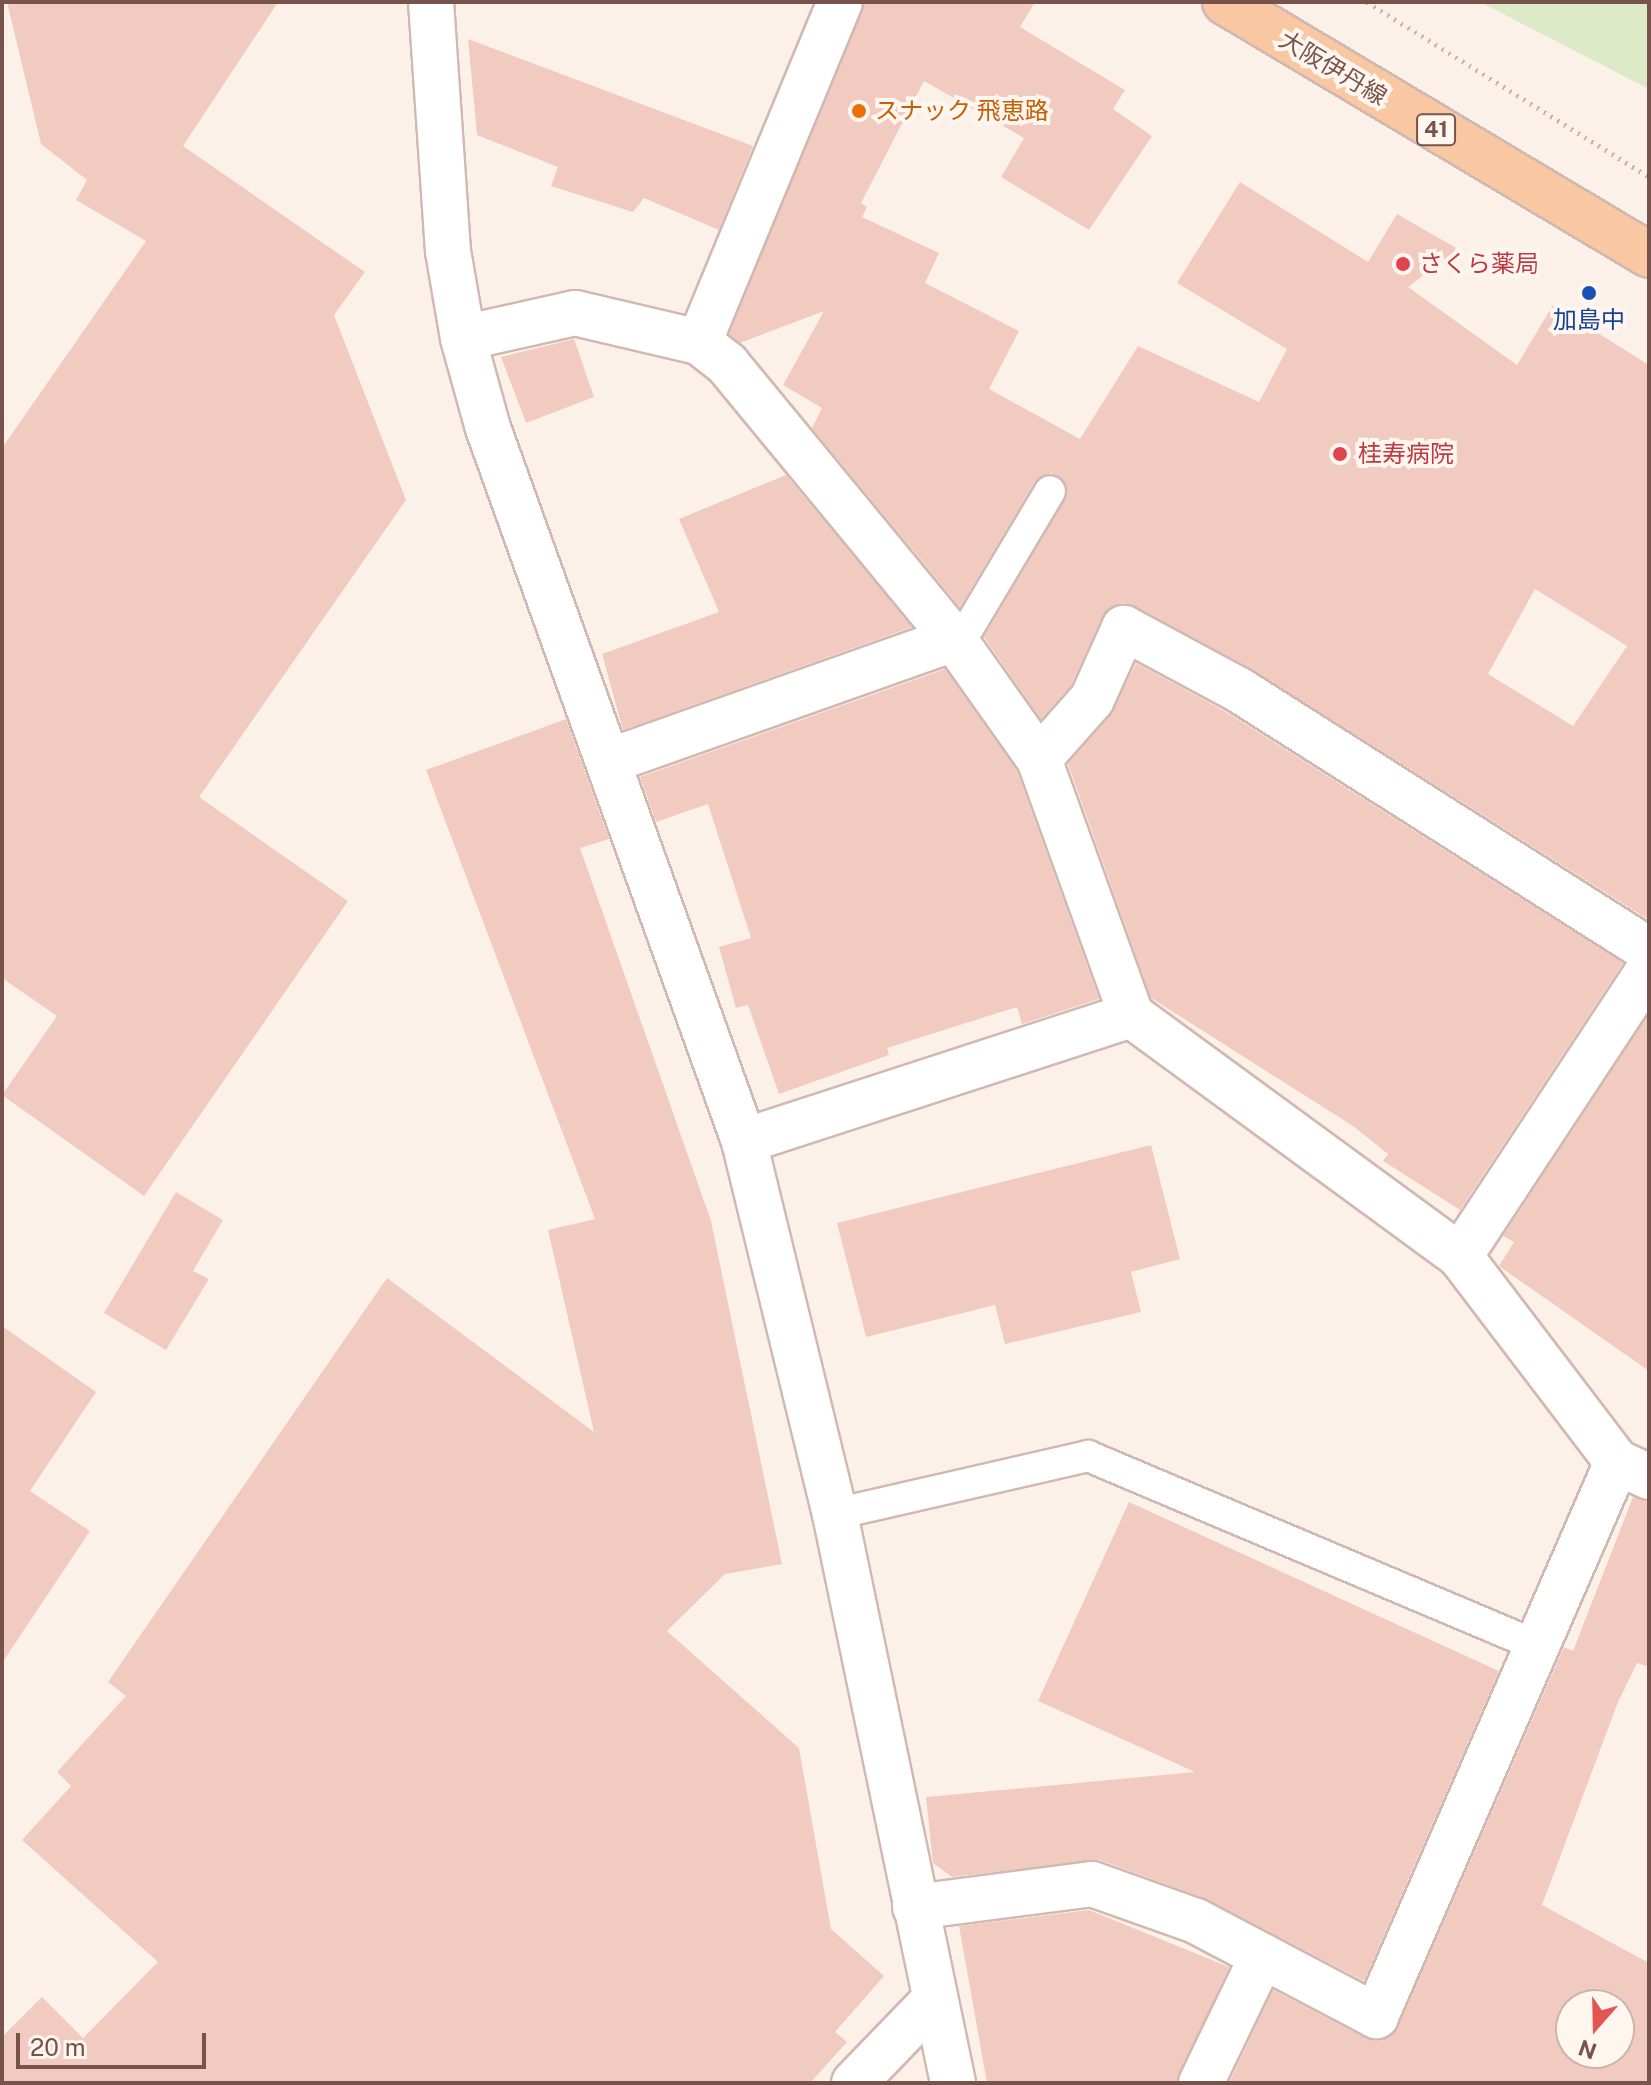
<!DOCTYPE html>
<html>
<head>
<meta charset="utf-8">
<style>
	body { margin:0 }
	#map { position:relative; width:1651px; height:2085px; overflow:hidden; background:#fcf1e9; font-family:"Public Sans","Noto Sans JP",sans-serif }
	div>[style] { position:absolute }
	.green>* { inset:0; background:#dceac7 }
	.building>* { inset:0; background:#f2cbc0 }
	.path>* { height:5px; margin-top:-2.5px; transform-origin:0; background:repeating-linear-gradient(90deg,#d7ada3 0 2px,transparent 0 8px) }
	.roads { filter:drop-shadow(2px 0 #d1b9b1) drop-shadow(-2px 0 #d1b9b1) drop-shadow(0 2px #d1b9b1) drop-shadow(0 -2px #d1b9b1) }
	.lane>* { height:30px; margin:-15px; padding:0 15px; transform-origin:15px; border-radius:15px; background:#fff }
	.street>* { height:44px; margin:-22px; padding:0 22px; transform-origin:22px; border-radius:22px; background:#fff }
	.primary>* { height:44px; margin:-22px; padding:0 22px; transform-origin:22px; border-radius:22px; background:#f9c8a3 }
	.dots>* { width:22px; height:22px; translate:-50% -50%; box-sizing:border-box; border:4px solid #fff6ef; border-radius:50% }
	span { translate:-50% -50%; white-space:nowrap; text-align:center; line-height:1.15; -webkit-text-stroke:8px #fff6ef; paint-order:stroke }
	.shield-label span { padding:2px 6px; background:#fff6ef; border:2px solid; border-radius:6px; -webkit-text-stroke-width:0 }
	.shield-label { font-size:22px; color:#77534c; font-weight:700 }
	.street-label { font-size:24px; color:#77534c }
	.food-label { font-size:24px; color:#c56008 }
	.left { translate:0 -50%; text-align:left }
	.health-label { font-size:24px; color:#be3a42 }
	.transit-label { font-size:24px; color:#164399 }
	.frame { position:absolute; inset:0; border:4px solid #77534c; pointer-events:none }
	.north { position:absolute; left:1555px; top:1989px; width:80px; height:80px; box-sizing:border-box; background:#fff6ef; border:2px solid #c9b5ae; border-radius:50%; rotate:200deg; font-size:22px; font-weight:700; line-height:32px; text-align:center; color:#77534c }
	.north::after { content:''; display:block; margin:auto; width:28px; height:36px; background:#e45450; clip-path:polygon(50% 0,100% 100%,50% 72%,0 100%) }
	.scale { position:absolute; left:16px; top:2033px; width:190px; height:36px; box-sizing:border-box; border:4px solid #77534c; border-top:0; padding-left:10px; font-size:24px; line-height:28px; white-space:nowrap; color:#77534c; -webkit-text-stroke:6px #fff6ef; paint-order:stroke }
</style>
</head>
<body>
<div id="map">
	<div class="green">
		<i style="clip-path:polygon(1480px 2px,1649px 2px,1649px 89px)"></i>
	</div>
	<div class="building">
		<i style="clip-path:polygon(7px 2px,278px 2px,183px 146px,365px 272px,334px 315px,406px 500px,199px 797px,348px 901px,144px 1196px,2px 1095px,57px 1016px,2px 978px,2px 448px,146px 241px,76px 200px,87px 180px,41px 144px)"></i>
		<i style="clip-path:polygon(evenodd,864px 2px,1035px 2px,1020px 27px,1125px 90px,1113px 109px,1152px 136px,1089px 230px,1001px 177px,1024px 138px,924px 81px,861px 203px,867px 207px,862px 217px,939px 253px,925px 283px,1019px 331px,989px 389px,1080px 439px,1138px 346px,1259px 402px,1287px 349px,1177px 283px,1240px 182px,1368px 262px,1397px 214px,1458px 249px,1408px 287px,1517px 365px,1553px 305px,1649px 365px,1649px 920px,1252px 669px,1135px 606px,1122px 603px,1102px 617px,1071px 685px,1041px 719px,984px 637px,1065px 500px,1065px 482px,1051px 473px,1035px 481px,960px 607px,812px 428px,822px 408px,783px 385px,824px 311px,740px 343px,729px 334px,864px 2px,1535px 589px,1627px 646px,1573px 726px,1488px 674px,1535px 589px)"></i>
		<i style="clip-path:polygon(468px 39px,753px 146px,719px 230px,644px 198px,633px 212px,551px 186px,558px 167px,477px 135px)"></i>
		<i style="clip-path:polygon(574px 339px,594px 397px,526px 423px,501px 357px)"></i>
		<i style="clip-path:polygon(786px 475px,912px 627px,623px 730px,602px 654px,719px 612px,679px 519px)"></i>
		<i style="clip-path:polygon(1136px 663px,1226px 712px,1623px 963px,1460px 1210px,1383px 1161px,1388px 1154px,1353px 1126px,1151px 998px,1068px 764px,1111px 715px)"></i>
		<i style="clip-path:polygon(945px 669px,1017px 771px,1099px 999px,1022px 1024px,1017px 1007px,887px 1048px,889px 1055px,779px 1094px,748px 1005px,736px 1008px,719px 947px,751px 938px,708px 804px,656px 822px,640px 777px)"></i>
		<i style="clip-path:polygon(566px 719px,609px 839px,580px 848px,711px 1221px,782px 1564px,725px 1574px,667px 1631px,799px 1748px,831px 1929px,884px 1976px,835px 2032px,847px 2042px,810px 2083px,2px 2083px,2px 2037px,42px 1997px,83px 2038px,158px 1962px,22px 1840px,71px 1786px,57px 1772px,126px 1696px,108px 1682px,387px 1278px,594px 1432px,548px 1230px,595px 1219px,426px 770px)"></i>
		<i style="clip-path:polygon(1649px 1014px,1649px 1371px,1499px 1266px,1514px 1242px,1503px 1236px)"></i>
		<i style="clip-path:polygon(1151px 1145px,1180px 1259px,1131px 1272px,1141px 1312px,1005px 1344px,995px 1305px,866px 1337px,837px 1223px)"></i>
		<i style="clip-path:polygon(176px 1192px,223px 1220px,193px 1271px,209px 1279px,166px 1350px,104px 1313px)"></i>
		<i style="clip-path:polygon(2px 1326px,96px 1392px,30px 1491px,90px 1531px,2px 1663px)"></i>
		<i style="clip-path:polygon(evenodd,1633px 1497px,1649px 1502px,1649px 1667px,1637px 1663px,1618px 1702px,1542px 1905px,1649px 1963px,1649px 2083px,1229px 2083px,1273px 1990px,1365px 2038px,1378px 2041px,1398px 2027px,1564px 1647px,1573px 1651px,1633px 1497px,1571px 2005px,1619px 2005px,1619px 2053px,1571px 2053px,1571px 2005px)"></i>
		<i style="clip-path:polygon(1129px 1502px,1499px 1671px,1364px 1981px,1207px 1899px,1100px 1860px,952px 1877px,933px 1863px,926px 1797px,1195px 1772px,1038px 1701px)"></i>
		<i style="clip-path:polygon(1089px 1910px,1229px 1967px,1176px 2083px,987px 2083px,959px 1926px)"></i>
	</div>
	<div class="path">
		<i style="left:1367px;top:2px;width:332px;rotate:31.8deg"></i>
	</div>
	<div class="roads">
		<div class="lane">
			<i style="left:954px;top:639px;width:19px;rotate:-39deg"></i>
			<i style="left:969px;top:627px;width:158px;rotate:-59.2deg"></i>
			<i style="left:835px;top:1514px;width:260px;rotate:-12.9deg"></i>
			<i style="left:1088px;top:1456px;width:484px;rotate:22.9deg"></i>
		</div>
		<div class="street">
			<i style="left:431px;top:2px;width:250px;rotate:86.1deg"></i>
			<i style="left:448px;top:251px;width:88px;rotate:80.2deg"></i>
			<i style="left:463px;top:338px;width:93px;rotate:74.5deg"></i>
			<i style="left:488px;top:428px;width:758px;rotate:70.25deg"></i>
			<i style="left:744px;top:1141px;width:384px;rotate:76.3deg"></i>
			<i style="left:835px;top:1514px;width:581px;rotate:78.28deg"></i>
			<i style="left:840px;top:2px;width:368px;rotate:112.5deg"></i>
			<i style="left:699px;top:342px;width:36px;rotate:38deg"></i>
			<i style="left:727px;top:364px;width:357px;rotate:50.5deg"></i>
			<i style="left:954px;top:639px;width:147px;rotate:54.7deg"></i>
			<i style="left:1039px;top:759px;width:272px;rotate:70.2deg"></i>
			<i style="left:1131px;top:1015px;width:408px;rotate:36.2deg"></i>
			<i style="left:1460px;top:1256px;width:259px;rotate:52.7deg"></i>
			<i style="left:1617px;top:1462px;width:35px;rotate:25deg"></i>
			<i style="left:463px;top:338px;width:115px;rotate:-12.6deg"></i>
			<i style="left:575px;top:313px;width:127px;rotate:13.2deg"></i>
			<i style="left:1039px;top:759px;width:80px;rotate:-48.5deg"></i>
			<i style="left:1092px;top:699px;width:78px;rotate:-65.7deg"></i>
			<i style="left:1124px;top:628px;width:131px;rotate:28.3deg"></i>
			<i style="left:1239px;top:690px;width:485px;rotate:32.4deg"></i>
			<i style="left:612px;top:760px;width:363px;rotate:-19.5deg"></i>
			<i style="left:744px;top:1141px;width:407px;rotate:-18deg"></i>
			<i style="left:1460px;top:1256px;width:344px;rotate:-56.6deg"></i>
			<i style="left:915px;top:1907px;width:178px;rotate:-7.4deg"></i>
			<i style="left:1092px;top:1884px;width:110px;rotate:19.6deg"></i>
			<i style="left:1196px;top:1921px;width:204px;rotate:27.8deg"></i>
			<i style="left:1376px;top:2016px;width:604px;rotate:-66.49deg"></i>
			<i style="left:854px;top:2083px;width:117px;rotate:-46deg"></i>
			<i style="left:1201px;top:2083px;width:141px;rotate:-64.3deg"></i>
		</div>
		<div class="primary">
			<i style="left:1225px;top:2px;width:494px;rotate:30.8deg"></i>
		</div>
	</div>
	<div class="dots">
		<i style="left:859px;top:111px;background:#e8710a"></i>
		<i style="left:1403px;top:264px;background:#e0444e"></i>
		<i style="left:1589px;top:293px;background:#1a4fb4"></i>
		<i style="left:1340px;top:454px;background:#e0444e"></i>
	</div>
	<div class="shield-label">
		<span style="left:1436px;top:130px">41</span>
	</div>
	<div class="street-label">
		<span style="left:1333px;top:68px;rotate:31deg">大阪伊丹線</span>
	</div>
	<div class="food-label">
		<span class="left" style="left:875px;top:111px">スナック 飛恵路</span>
	</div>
	<div class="health-label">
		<span class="left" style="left:1419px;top:264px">さくら薬局</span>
		<span class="left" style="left:1358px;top:454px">桂寿病院</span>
	</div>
	<div class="transit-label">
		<span style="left:1589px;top:320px">加島中</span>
	</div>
	<div class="frame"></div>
	<div class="north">N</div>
	<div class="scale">20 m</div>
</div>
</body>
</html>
